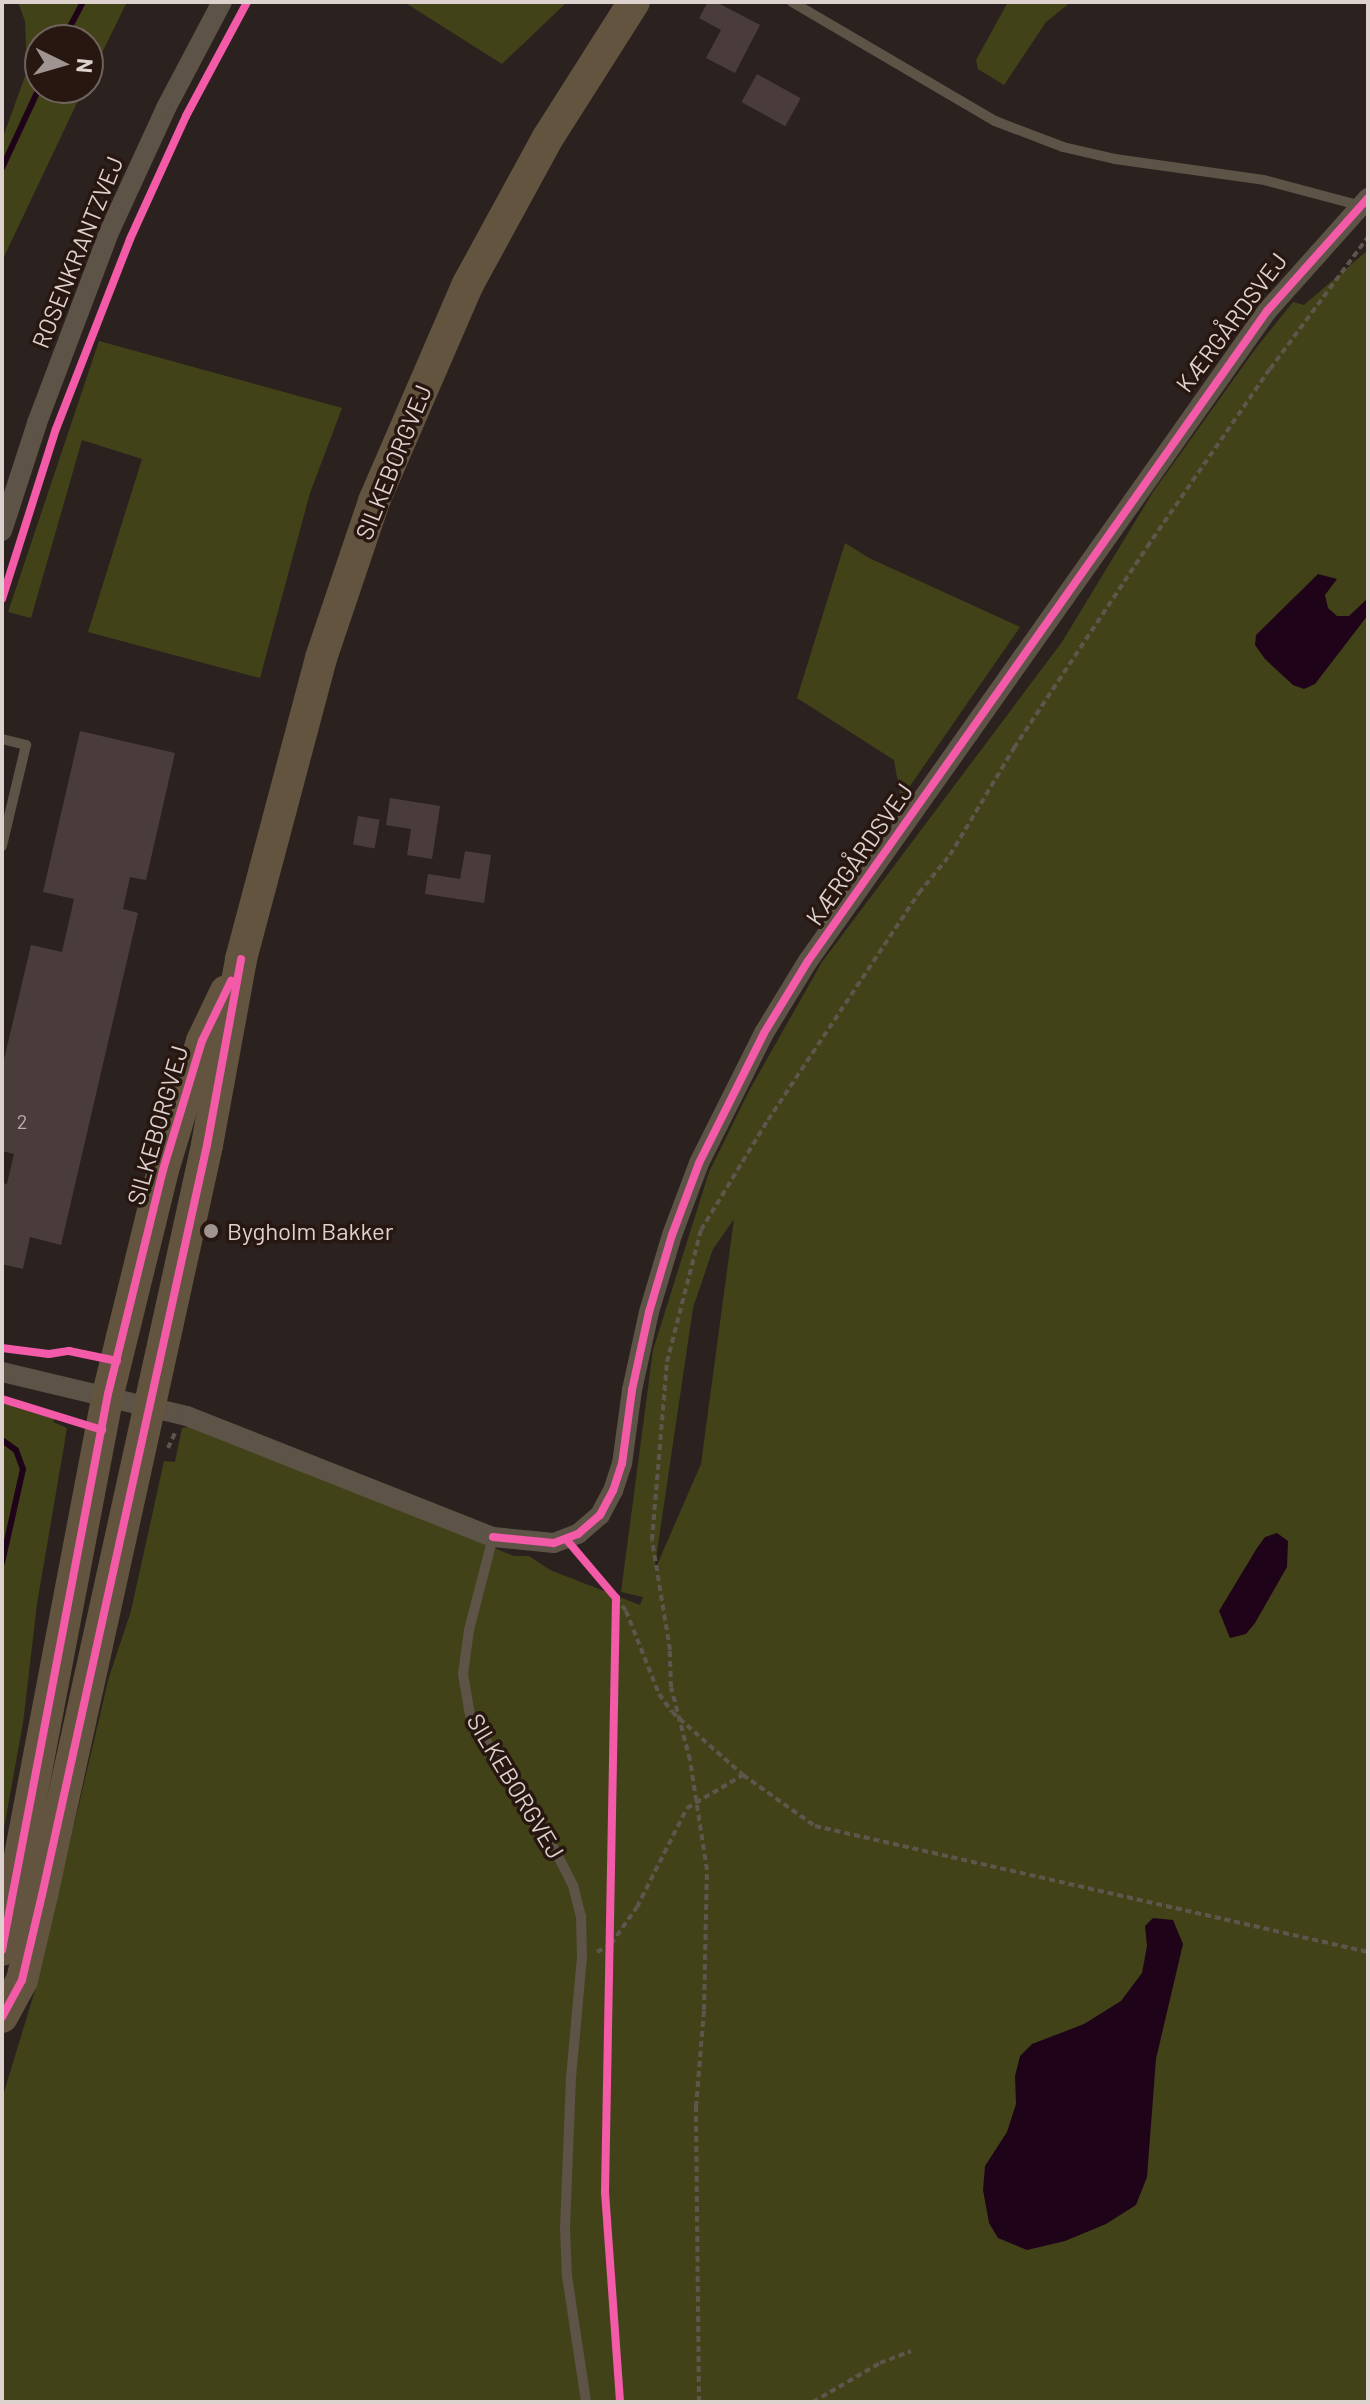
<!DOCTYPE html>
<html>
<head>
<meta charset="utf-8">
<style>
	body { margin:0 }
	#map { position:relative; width:1370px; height:2404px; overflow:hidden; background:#2b221f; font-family:Barlow,sans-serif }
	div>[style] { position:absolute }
	.green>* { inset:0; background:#424219 }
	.water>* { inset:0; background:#1f0319 }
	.stream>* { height:6px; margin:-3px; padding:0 3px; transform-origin:3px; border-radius:3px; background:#1f0319 }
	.building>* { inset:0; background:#4b3c3c; transform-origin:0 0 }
	.path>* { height:4px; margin-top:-2px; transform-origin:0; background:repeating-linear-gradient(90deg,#5e564d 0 6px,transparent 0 10px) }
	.service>* { height:10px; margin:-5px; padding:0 5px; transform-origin:5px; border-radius:5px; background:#5d5347 }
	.minor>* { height:20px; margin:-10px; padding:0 10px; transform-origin:10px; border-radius:10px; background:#5d5347 }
	.primary>* { height:32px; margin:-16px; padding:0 16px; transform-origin:16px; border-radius:16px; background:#62543f }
	.cycleway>* { height:8px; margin:-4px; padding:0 4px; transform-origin:4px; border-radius:4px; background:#f35aa7 }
	.dots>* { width:22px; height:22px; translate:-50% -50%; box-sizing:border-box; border:4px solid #271710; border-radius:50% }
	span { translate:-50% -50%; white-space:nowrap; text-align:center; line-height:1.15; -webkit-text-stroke:7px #271710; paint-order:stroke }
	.number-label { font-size:20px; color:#b9acaa }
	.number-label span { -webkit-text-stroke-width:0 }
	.street-label { font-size:24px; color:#ded2ce }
	.poi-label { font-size:24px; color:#ded2ce }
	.left { translate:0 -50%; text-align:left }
	.frame { position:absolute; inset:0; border:4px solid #ded2ce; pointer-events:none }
	.north { position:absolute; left:24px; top:24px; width:80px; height:80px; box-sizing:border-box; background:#271710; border:2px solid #70625c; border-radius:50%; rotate:95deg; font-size:22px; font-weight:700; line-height:32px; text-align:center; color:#ded2ce }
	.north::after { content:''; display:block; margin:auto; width:28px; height:36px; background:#9f9491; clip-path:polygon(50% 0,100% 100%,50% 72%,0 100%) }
</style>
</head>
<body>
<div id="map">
	<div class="green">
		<i style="clip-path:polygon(18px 2px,127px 2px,88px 81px,88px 40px,40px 40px,40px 88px,84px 88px,2px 261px,2px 140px,27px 71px,25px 21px)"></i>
		<i style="clip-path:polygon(404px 2px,567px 2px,502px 64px)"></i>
		<i style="clip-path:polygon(1008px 2px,1071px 2px,1046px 22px,1004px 85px,978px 69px,976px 60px)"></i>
		<i style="clip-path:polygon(evenodd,1368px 250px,1368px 2402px,2px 2402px,2px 2099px,36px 1987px,109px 1677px,131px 1611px,164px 1461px,175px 1462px,182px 1428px,192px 1426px,514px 1556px,529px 1556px,550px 1570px,640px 1605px,643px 1597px,621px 1592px,653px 1350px,709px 1172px,750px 1089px,822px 962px,1062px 642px,1153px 492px,1256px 348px,1293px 302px,1304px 305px,1368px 250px,734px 1219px,701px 1464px,654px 1572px,693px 1308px,713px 1249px,734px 1219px)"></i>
		<i style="clip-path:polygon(99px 341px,342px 408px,310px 493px,260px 678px,88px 632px,142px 459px,82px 440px,31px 618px,8px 612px)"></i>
		<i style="clip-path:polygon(845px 543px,869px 558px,1020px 627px,901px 799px,894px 760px,797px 698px)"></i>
		<i style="clip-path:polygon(2px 1403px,54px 1419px,53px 1422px,67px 1428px,37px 1604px,23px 1723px,2px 1839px)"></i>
	</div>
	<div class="water">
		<i style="clip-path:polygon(1318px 574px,1337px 579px,1325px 595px,1328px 608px,1337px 616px,1349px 616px,1368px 598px,1368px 615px,1315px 684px,1304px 689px,1293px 685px,1265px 659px,1255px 645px,1256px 635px)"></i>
		<i style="clip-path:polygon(1277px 1533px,1288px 1541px,1287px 1567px,1255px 1623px,1246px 1634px,1230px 1638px,1219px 1611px,1257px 1548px,1265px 1537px)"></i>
		<i style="clip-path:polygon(1153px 1918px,1173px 1920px,1183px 1944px,1156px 2059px,1147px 2177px,1136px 2205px,1106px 2224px,1065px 2241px,1027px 2250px,998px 2238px,989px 2223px,983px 2190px,985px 2166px,1007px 2132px,1016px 2104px,1015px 2076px,1020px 2056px,1032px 2044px,1084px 2024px,1121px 2001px,1142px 1973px,1147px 1946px,1145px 1926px)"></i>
	</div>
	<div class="stream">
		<i style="left:63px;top:40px;width:43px;rotate:-62.2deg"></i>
		<i style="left:2px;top:168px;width:90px;rotate:-65.1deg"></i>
		<i style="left:2px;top:1440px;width:17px;rotate:36deg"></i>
		<i style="left:16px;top:1450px;width:20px;rotate:70deg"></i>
		<i style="left:23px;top:1469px;width:96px;rotate:102.6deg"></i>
	</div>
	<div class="building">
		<i style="clip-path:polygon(708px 2px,716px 2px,760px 25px,735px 73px,706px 58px,721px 30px,699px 18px)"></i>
		<i style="left:757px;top:74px;width:50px;height:32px;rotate:29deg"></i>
		<i style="clip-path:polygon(80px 731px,175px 753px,146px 880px,130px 877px,123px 909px,138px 913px,61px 1245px,30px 1237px,23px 1269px,2px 1264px,2px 1183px,7px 1184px,14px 1154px,2px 1151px,2px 1068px,31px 945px,62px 952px,74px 899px,43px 892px)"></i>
		<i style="clip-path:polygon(390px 798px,440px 806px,432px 859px,407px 855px,411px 829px,386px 825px)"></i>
		<i style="left:358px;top:816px;width:22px;height:29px;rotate:10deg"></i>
		<i style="clip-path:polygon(465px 851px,491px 855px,484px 903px,425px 894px,428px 874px,460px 879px)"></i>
	</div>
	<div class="path">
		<i style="left:168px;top:1448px;width:17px;rotate:-65deg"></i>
		<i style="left:616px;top:1598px;width:16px;rotate:52deg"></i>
		<i style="left:626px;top:1611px;width:89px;rotate:68.3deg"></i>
		<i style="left:659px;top:1694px;width:22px;rotate:54deg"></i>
		<i style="left:672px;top:1712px;width:95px;rotate:41.6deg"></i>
		<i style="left:743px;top:1775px;width:88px;rotate:35.3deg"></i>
		<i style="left:815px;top:1826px;width:567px;rotate:12.84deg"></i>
		<i style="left:597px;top:1952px;width:16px;rotate:-30deg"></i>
		<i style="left:611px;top:1944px;width:45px;rotate:-54.9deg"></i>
		<i style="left:637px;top:1907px;width:111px;rotate:-63.2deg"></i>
		<i style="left:687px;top:1808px;width:65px;rotate:-30.5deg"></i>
		<i style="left:699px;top:2402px;width:295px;rotate:-90.6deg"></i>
		<i style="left:696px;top:2107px;width:97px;rotate:-85.3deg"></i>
		<i style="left:704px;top:2010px;width:140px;rotate:-88.8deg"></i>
		<i style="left:707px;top:1870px;width:111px;rotate:-98.8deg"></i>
		<i style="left:690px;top:1760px;width:75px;rotate:-104.6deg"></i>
		<i style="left:671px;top:1687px;width:37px;rotate:-92deg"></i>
		<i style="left:670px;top:1650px;width:111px;rotate:-99.3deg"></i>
		<i style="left:652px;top:1540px;width:179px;rotate:-85.2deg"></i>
		<i style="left:667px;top:1362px;width:136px;rotate:-75.6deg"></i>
		<i style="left:701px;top:1230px;width:129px;rotate:-58.7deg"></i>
		<i style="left:768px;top:1120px;width:273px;rotate:-56.4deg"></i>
		<i style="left:919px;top:893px;width:49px;rotate:-50.8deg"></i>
		<i style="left:950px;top:855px;width:125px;rotate:-59.1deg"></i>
		<i style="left:1014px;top:748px;width:241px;rotate:-56.5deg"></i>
		<i style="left:1147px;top:547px;width:216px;rotate:-55.4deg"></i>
		<i style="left:1270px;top:369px;width:164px;rotate:-53.4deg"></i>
		<i style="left:813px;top:2402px;width:78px;rotate:-30.2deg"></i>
		<i style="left:880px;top:2363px;width:33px;rotate:-21deg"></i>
	</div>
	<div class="service">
		<i style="left:792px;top:2px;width:235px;rotate:30.4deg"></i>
		<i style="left:995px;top:121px;width:73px;rotate:20.9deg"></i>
		<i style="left:1063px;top:147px;width:53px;rotate:13deg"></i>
		<i style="left:1115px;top:159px;width:150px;rotate:8deg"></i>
		<i style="left:1264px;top:180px;width:101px;rotate:14.9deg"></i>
		<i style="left:2px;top:739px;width:25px;rotate:14deg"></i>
		<i style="left:26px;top:745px;width:104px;rotate:103.4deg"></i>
		<i style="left:493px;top:1537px;width:96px;rotate:104.5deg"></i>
		<i style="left:469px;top:1630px;width:44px;rotate:97.8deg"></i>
		<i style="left:463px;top:1674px;width:42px;rotate:80.3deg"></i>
		<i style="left:470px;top:1715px;width:162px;rotate:57.9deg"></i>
		<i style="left:556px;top:1852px;width:37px;rotate:63deg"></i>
		<i style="left:573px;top:1885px;width:32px;rotate:76deg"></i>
		<i style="left:581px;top:1916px;width:41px;rotate:88.6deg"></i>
		<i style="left:582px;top:1957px;width:121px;rotate:95.2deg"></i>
		<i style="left:571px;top:2078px;width:151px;rotate:92.3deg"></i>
		<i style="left:565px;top:2229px;width:47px;rotate:87.6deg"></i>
		<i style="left:567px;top:2276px;width:127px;rotate:81.4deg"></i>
	</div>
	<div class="minor">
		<i style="left:2px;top:531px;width:114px;rotate:-72deg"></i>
		<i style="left:37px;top:423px;width:206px;rotate:-69.3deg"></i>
		<i style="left:110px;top:230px;width:134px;rotate:-65.3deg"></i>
		<i style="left:166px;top:108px;width:120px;rotate:-62.2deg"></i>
		<i style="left:2px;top:1372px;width:190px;rotate:13.4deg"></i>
		<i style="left:187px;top:1416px;width:329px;rotate:21.6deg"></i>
		<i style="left:493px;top:1537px;width:61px;rotate:5.6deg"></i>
		<i style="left:554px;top:1543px;width:26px;rotate:-21deg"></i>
		<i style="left:578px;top:1534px;width:29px;rotate:-41deg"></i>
		<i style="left:600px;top:1515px;width:27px;rotate:-62deg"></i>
		<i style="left:613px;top:1491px;width:28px;rotate:-72deg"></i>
		<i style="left:622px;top:1464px;width:75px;rotate:-82.3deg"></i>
		<i style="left:632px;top:1390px;width:80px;rotate:-77.7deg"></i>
		<i style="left:649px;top:1312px;width:80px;rotate:-73.4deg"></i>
		<i style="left:672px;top:1235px;width:77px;rotate:-69.4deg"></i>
		<i style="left:699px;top:1163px;width:145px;rotate:-63.4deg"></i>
		<i style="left:764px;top:1033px;width:84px;rotate:-58.6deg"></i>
		<i style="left:808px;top:961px;width:796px;rotate:-54.77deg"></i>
		<i style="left:1267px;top:311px;width:152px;rotate:-48.2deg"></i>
	</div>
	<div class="primary">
		<i style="left:2px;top:1950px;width:566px;rotate:-79.21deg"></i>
		<i style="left:108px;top:1394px;width:231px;rotate:-76.2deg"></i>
		<i style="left:163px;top:1170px;width:135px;rotate:-73.2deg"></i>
		<i style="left:202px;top:1041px;width:55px;rotate:-64.4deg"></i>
		<i style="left:2px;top:2017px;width:42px;rotate:-61.6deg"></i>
		<i style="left:22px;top:1980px;width:87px;rotate:-76.8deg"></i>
		<i style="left:42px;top:1895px;width:768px;rotate:-77.59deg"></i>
		<i style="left:207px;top:1145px;width:189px;rotate:-79.6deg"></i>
		<i style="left:241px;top:959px;width:311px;rotate:-75.1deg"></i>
		<i style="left:321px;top:658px;width:166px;rotate:-71.3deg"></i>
		<i style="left:374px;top:501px;width:236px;rotate:-66.6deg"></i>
		<i style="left:468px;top:284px;width:165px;rotate:-61.4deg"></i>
		<i style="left:547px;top:139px;width:162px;rotate:-57.6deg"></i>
	</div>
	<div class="cycleway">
		<i style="left:2px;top:599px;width:178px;rotate:-72.4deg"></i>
		<i style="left:56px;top:429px;width:204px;rotate:-68.7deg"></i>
		<i style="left:130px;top:239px;width:135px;rotate:-65.5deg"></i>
		<i style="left:186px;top:116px;width:129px;rotate:-61.8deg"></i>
		<i style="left:2px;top:1348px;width:47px;rotate:7.3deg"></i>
		<i style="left:49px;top:1354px;width:20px;rotate:-9deg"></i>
		<i style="left:69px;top:1351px;width:49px;rotate:11.8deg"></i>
		<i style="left:2px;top:1399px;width:105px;rotate:17.2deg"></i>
		<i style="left:493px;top:1537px;width:61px;rotate:5.6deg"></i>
		<i style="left:554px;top:1543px;width:26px;rotate:-21deg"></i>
		<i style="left:578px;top:1534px;width:29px;rotate:-41deg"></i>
		<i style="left:600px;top:1515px;width:27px;rotate:-62deg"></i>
		<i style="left:613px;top:1491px;width:28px;rotate:-72deg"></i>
		<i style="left:622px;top:1464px;width:75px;rotate:-82.3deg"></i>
		<i style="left:632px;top:1390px;width:80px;rotate:-77.7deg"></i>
		<i style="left:649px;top:1312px;width:80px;rotate:-73.4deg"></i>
		<i style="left:672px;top:1235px;width:77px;rotate:-69.4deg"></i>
		<i style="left:699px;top:1163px;width:145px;rotate:-63.4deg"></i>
		<i style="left:764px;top:1033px;width:84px;rotate:-58.6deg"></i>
		<i style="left:808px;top:961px;width:796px;rotate:-54.77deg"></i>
		<i style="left:1267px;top:311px;width:152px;rotate:-48.2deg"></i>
		<i style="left:566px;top:1539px;width:77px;rotate:49.7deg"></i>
		<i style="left:616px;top:1598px;width:594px;rotate:91.06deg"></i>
		<i style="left:605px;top:2192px;width:211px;rotate:85.9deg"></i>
		<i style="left:2px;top:1950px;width:566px;rotate:-79.21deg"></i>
		<i style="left:108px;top:1394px;width:231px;rotate:-76.2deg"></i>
		<i style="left:163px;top:1170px;width:135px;rotate:-73.2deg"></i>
		<i style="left:202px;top:1041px;width:67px;rotate:-64.2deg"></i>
		<i style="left:2px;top:2017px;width:42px;rotate:-61.6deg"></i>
		<i style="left:22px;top:1980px;width:87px;rotate:-76.8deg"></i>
		<i style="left:42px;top:1895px;width:768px;rotate:-77.59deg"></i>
		<i style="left:207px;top:1145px;width:189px;rotate:-79.6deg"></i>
	</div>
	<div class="dots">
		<i style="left:211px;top:1231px;background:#9f9491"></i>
	</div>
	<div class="number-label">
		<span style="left:22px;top:1121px">2</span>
	</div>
	<div class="street-label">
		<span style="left:77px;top:252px;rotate:-68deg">ROSENKRANTZVEJ</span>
		<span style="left:1231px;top:322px;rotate:-53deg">KÆRGÅRDSVEJ</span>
		<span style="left:393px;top:462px;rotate:-68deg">SILKEBORGVEJ</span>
		<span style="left:859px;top:854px;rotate:-55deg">KÆRGÅRDSVEJ</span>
		<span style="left:157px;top:1125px;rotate:-74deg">SILKEBORGVEJ</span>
		<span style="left:516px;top:1786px;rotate:59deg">SILKEBORGVEJ</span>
	</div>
	<div class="poi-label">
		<span class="left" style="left:227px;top:1231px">Bygholm Bakker</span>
	</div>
	<div class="frame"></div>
	<div class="north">N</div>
</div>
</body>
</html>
